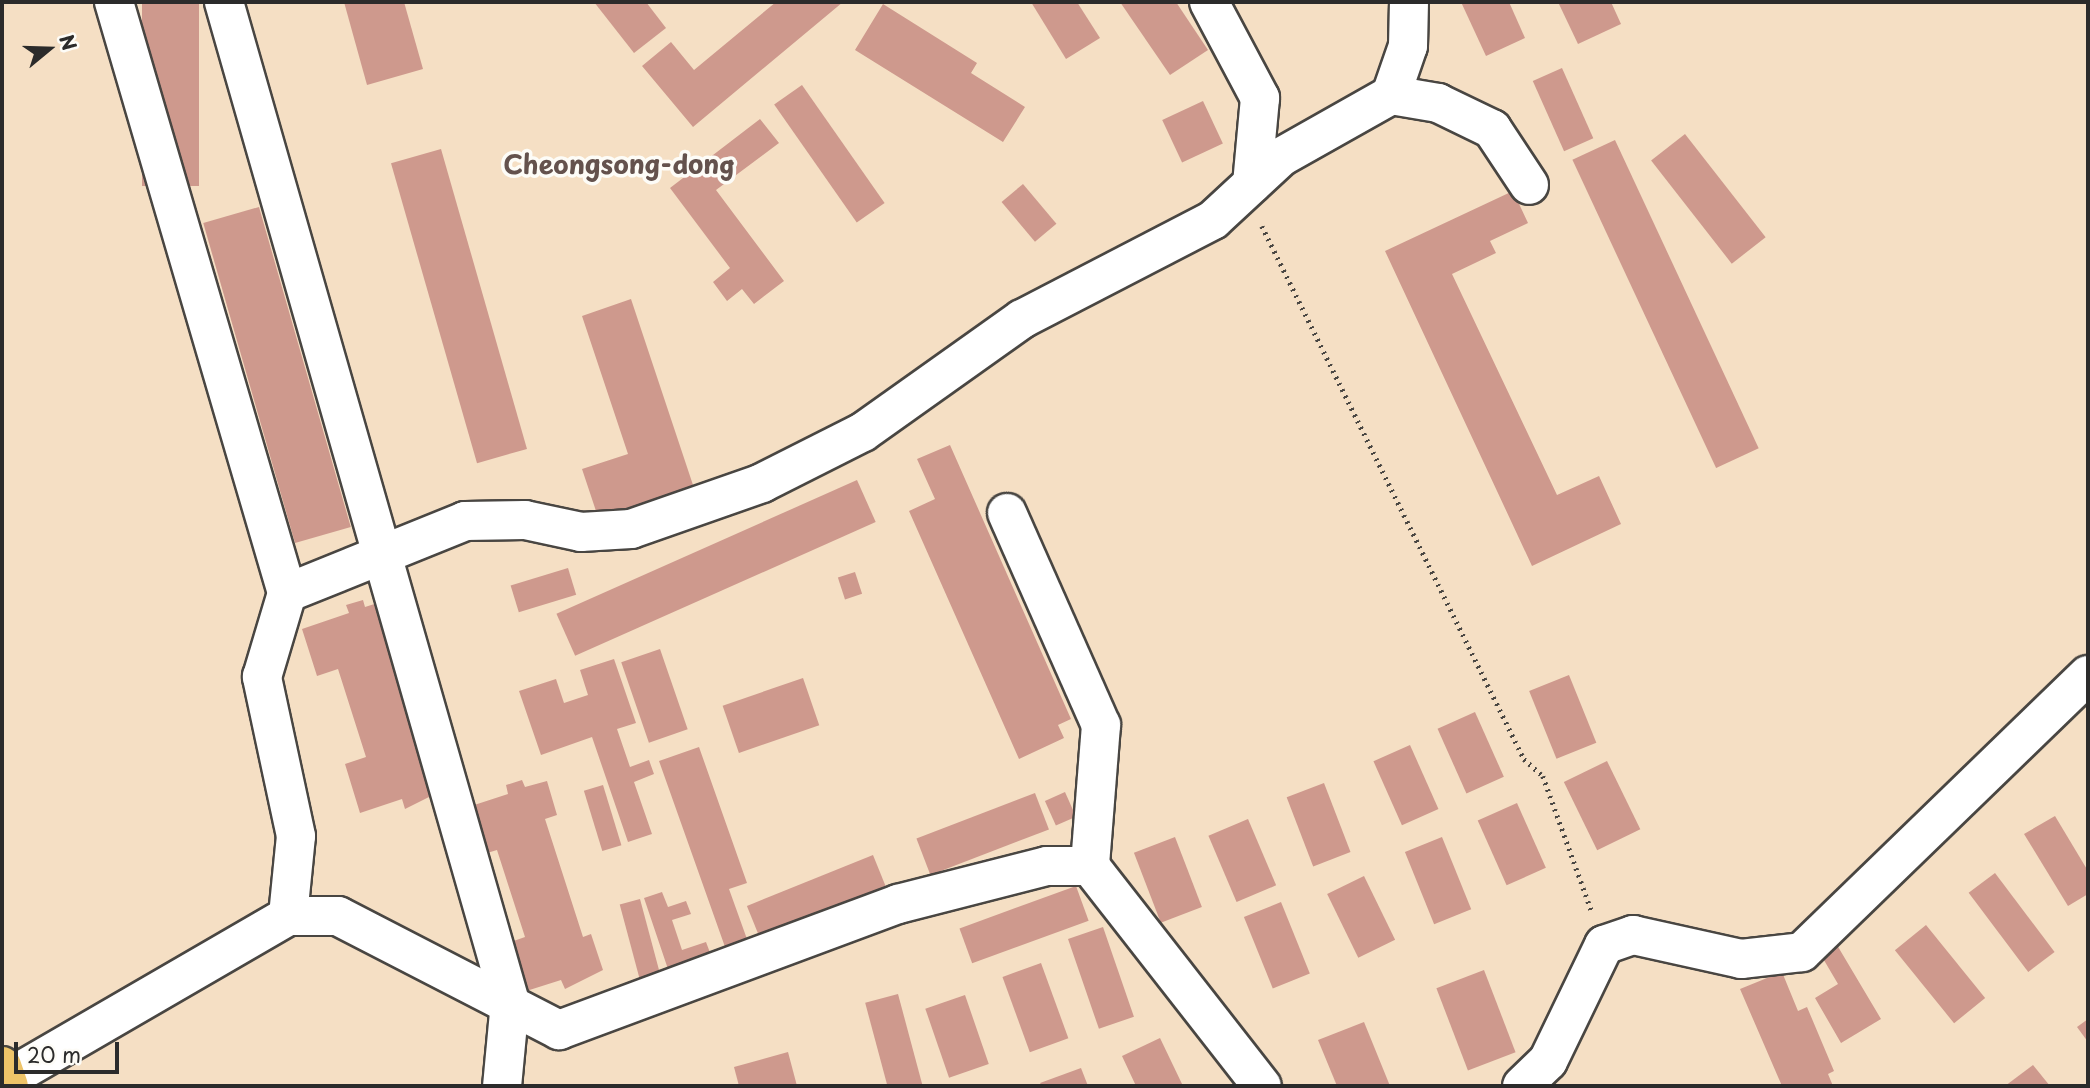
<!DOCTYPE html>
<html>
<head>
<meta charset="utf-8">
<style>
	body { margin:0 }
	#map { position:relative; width:2090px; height:1088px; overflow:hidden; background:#f5dfc4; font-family:"Playpen Sans",sans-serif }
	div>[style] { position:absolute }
	.building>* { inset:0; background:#ce998d; transform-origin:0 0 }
	.path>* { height:4.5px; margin-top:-2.25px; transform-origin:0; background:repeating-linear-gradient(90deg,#494642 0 2px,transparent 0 7px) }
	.roads { filter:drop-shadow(2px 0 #494642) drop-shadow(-2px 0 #494642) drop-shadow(0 2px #494642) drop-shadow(0 -2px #494642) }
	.minor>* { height:38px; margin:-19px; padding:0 19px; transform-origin:19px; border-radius:19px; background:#fff }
	.major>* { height:38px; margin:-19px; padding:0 19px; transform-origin:19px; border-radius:19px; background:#eec469 }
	span { translate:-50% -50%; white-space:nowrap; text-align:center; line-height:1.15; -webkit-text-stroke:7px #fdfcf7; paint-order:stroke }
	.quarter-label { font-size:26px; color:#64524d; font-weight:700 }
	.frame { position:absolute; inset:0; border:4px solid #2b2b2b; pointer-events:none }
	.north { position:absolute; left:14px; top:14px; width:70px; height:70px; -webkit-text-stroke:5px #fdfcf7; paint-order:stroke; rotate:71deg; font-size:19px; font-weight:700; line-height:28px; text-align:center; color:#2b2b2b }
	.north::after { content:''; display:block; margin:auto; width:24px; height:32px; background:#2b2b2b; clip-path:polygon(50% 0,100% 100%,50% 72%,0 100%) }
	.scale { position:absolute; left:14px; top:1042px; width:105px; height:32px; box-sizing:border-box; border:4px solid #2b2b2b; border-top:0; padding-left:9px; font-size:21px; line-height:24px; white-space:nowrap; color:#2b2b2b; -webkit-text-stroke:5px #fdfcf7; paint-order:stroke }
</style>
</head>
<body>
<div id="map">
	<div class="building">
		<i style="left:142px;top:2px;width:57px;height:184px"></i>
		<i style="clip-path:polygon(344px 2px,404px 2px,423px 69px,367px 85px)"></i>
		<i style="clip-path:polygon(594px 2px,646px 2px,666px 28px,634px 53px)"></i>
		<i style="clip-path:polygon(776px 2px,843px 2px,693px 127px,642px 66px,671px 42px,694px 70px)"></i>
		<i style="clip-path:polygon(1031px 2px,1077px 2px,1100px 38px,1066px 59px)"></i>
		<i style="clip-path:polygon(1120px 2px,1176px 2px,1208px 50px,1170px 75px)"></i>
		<i style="clip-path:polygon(1461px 2px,1509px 2px,1525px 38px,1486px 56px)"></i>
		<i style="clip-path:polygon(1558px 2px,1611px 2px,1621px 24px,1578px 44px)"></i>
		<i style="clip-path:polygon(883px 4px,977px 63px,971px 73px,1025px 107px,1003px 142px,855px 50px)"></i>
		<i style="left:1562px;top:68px;width:77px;height:32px;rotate:66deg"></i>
		<i style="left:802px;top:85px;width:144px;height:34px;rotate:55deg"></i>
		<i style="left:1203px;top:101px;width:47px;height:45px;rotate:65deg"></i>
		<i style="clip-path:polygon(760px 119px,779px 143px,716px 190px,784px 281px,754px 304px,742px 289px,727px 301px,713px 282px,730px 268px,670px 188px)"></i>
		<i style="left:1685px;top:134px;width:131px;height:43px;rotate:52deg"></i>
		<i style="left:1615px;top:140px;width:340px;height:47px;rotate:65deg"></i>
		<i style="left:441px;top:149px;width:312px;height:52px;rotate:74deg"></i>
		<i style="left:1023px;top:184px;width:52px;height:28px;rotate:50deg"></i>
		<i style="clip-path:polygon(1513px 191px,1528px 223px,1490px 241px,1496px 253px,1452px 274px,1557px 495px,1599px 476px,1621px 524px,1532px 566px,1385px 251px)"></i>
		<i style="left:259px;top:207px;width:333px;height:58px;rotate:74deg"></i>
		<i style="clip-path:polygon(631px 299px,696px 494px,601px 526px,582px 469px,628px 454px,582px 316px)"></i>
		<i style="clip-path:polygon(950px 445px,1071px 719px,1058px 725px,1064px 738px,1019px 759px,909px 511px,935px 499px,917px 459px)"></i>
		<i style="left:857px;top:480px;width:46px;height:329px;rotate:66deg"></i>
		<i style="left:568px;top:568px;width:28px;height:60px;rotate:73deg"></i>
		<i style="left:855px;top:572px;width:23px;height:18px;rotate:72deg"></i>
		<i style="clip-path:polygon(363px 600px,365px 607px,387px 600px,398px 635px,385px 639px,423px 756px,443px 790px,405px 809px,402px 799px,360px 813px,345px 764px,366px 757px,338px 669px,317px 676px,302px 629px,349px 613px,346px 605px)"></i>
		<i style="left:660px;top:649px;width:85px;height:41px;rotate:71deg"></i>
		<i style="clip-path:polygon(614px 659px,636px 723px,617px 729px,630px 767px,649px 760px,654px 774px,634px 782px,652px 834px,628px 842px,592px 737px,541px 755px,519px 691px,556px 679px,564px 703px,588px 695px,580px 670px)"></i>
		<i style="left:1569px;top:675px;width:73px;height:43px;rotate:68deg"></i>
		<i style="left:803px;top:678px;width:50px;height:85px;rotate:71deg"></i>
		<i style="left:1475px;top:712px;width:71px;height:41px;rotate:66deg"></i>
		<i style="left:1410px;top:745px;width:70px;height:40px;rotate:66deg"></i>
		<i style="clip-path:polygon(699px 747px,747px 883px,729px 889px,752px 953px,730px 961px,659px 761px)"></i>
		<i style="left:1607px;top:761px;width:76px;height:48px;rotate:64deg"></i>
		<i style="clip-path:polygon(522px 780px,525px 787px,547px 781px,557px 815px,545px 819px,583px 937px,591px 934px,603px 970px,565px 989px,561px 980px,520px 993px,505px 944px,525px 937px,497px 850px,477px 856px,462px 809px,508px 794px,506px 785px)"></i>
		<i style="left:1324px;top:783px;width:74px;height:40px;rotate:69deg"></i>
		<i style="left:603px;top:785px;width:63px;height:20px;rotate:73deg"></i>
		<i style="left:1065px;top:792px;width:27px;height:22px;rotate:66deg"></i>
		<i style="left:1035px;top:793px;width:39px;height:127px;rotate:69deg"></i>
		<i style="left:1517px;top:803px;width:71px;height:43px;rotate:66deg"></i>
		<i style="clip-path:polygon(2055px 816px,2088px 871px,2088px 894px,2068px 906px,2024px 834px)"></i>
		<i style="left:1248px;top:819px;width:72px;height:43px;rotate:67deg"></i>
		<i style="left:1175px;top:837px;width:75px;height:44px;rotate:69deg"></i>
		<i style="left:1442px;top:837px;width:78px;height:40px;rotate:68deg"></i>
		<i style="left:873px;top:855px;width:43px;height:136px;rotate:68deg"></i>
		<i style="left:1995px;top:873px;width:99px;height:33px;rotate:53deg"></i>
		<i style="left:1364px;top:876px;width:71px;height:41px;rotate:64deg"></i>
		<i style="left:1076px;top:886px;width:37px;height:124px;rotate:70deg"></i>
		<i style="clip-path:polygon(662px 892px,668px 907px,686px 901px,691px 914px,672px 920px,682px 950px,706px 942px,715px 966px,672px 981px,644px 898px)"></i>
		<i style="left:640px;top:899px;width:81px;height:21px;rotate:75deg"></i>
		<i style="left:1281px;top:902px;width:77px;height:40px;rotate:68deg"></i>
		<i style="left:1926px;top:925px;width:94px;height:40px;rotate:51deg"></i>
		<i style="left:1103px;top:927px;width:95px;height:37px;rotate:71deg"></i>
		<i style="clip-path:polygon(1834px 940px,1881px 1019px,1841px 1043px,1815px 998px,1838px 984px,1818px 950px)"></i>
		<i style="left:1041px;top:963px;width:80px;height:41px;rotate:70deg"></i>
		<i style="left:1484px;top:970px;width:88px;height:51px;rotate:69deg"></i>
		<i style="clip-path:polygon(1782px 972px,1798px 1011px,1807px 1007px,1834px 1071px,1828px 1074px,1833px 1086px,1782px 1086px,1740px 989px)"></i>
		<i style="left:898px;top:994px;width:95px;height:34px;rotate:75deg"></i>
		<i style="left:965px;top:995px;width:73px;height:42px;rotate:71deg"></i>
		<i style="clip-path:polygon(2088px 1019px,2088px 1042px,2077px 1027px)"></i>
		<i style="clip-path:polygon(1364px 1022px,1390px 1086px,1337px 1086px,1318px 1040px)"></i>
		<i style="clip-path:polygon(1160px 1038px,1183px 1086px,1136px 1086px,1122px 1056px)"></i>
		<i style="clip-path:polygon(788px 1052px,797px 1086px,739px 1086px,734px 1067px)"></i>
		<i style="clip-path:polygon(2033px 1065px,2050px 1086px,2005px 1086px)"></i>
		<i style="clip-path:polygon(1081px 1068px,1088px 1086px,1042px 1086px,1040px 1083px)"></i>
	</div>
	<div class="path">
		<i style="left:1262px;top:226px;width:594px;rotate:63.82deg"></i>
		<i style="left:1524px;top:759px;width:25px;rotate:42deg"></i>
		<i style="left:1543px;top:776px;width:145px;rotate:70.2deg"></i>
	</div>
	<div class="roads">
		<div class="minor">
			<i style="left:114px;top:2px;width:616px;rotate:73.68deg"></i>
			<i style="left:224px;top:2px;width:1040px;rotate:74.04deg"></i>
			<i style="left:510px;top:1002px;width:84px;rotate:95.4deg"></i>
			<i style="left:1209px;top:2px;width:109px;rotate:62deg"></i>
			<i style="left:1260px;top:98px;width:86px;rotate:95.3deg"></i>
			<i style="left:1391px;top:95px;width:52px;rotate:-70.9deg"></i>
			<i style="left:1408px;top:46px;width:44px;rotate:-88.7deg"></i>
			<i style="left:1007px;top:513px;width:232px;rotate:66.1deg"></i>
			<i style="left:1101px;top:725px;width:141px;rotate:94.5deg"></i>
			<i style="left:288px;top:916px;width:80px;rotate:-84.3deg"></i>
			<i style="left:296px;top:836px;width:163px;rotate:-102.1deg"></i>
			<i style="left:262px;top:677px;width:88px;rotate:-73.4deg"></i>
			<i style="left:287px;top:593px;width:192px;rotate:-22deg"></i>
			<i style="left:465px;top:521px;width:60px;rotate:-1deg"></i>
			<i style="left:525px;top:520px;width:57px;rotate:12.1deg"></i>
			<i style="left:581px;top:532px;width:50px;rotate:-3.4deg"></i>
			<i style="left:631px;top:529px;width:139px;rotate:-19.3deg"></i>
			<i style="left:762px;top:483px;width:113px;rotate:-26.8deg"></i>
			<i style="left:863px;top:432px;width:195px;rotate:-35.4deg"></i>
			<i style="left:1022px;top:319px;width:215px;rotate:-27.4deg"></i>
			<i style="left:1213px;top:220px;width:93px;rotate:-42.8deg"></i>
			<i style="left:1281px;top:157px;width:126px;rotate:-29.4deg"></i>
			<i style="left:1391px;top:95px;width:48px;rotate:9.7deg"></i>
			<i style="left:1438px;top:103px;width:60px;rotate:25.7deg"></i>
			<i style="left:1492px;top:129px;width:67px;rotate:56.5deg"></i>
			<i style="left:7px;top:1079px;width:325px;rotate:-30.1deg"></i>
			<i style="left:288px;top:916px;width:50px"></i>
			<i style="left:338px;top:916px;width:249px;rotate:27.3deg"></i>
			<i style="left:559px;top:1030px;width:362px;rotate:-20.4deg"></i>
			<i style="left:898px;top:904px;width:154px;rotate:-14.3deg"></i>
			<i style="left:1047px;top:866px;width:43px"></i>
			<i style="left:1090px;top:866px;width:279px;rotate:52deg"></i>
			<i style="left:1522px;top:1086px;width:36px;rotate:-44deg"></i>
			<i style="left:1548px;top:1061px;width:129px;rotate:-64.2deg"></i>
			<i style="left:1604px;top:945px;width:31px;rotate:-19deg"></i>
			<i style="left:1633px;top:935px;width:111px;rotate:12.5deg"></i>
			<i style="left:1741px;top:959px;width:61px;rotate:-6.5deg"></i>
			<i style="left:1802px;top:952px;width:398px;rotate:-44.1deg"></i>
		</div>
		<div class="major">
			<i style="left:2px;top:1066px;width:21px;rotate:71deg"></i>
		</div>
	</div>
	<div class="quarter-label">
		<span style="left:619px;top:164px">Cheongsong-dong</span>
	</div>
	<div class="frame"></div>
	<div class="north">N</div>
	<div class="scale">20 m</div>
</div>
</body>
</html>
